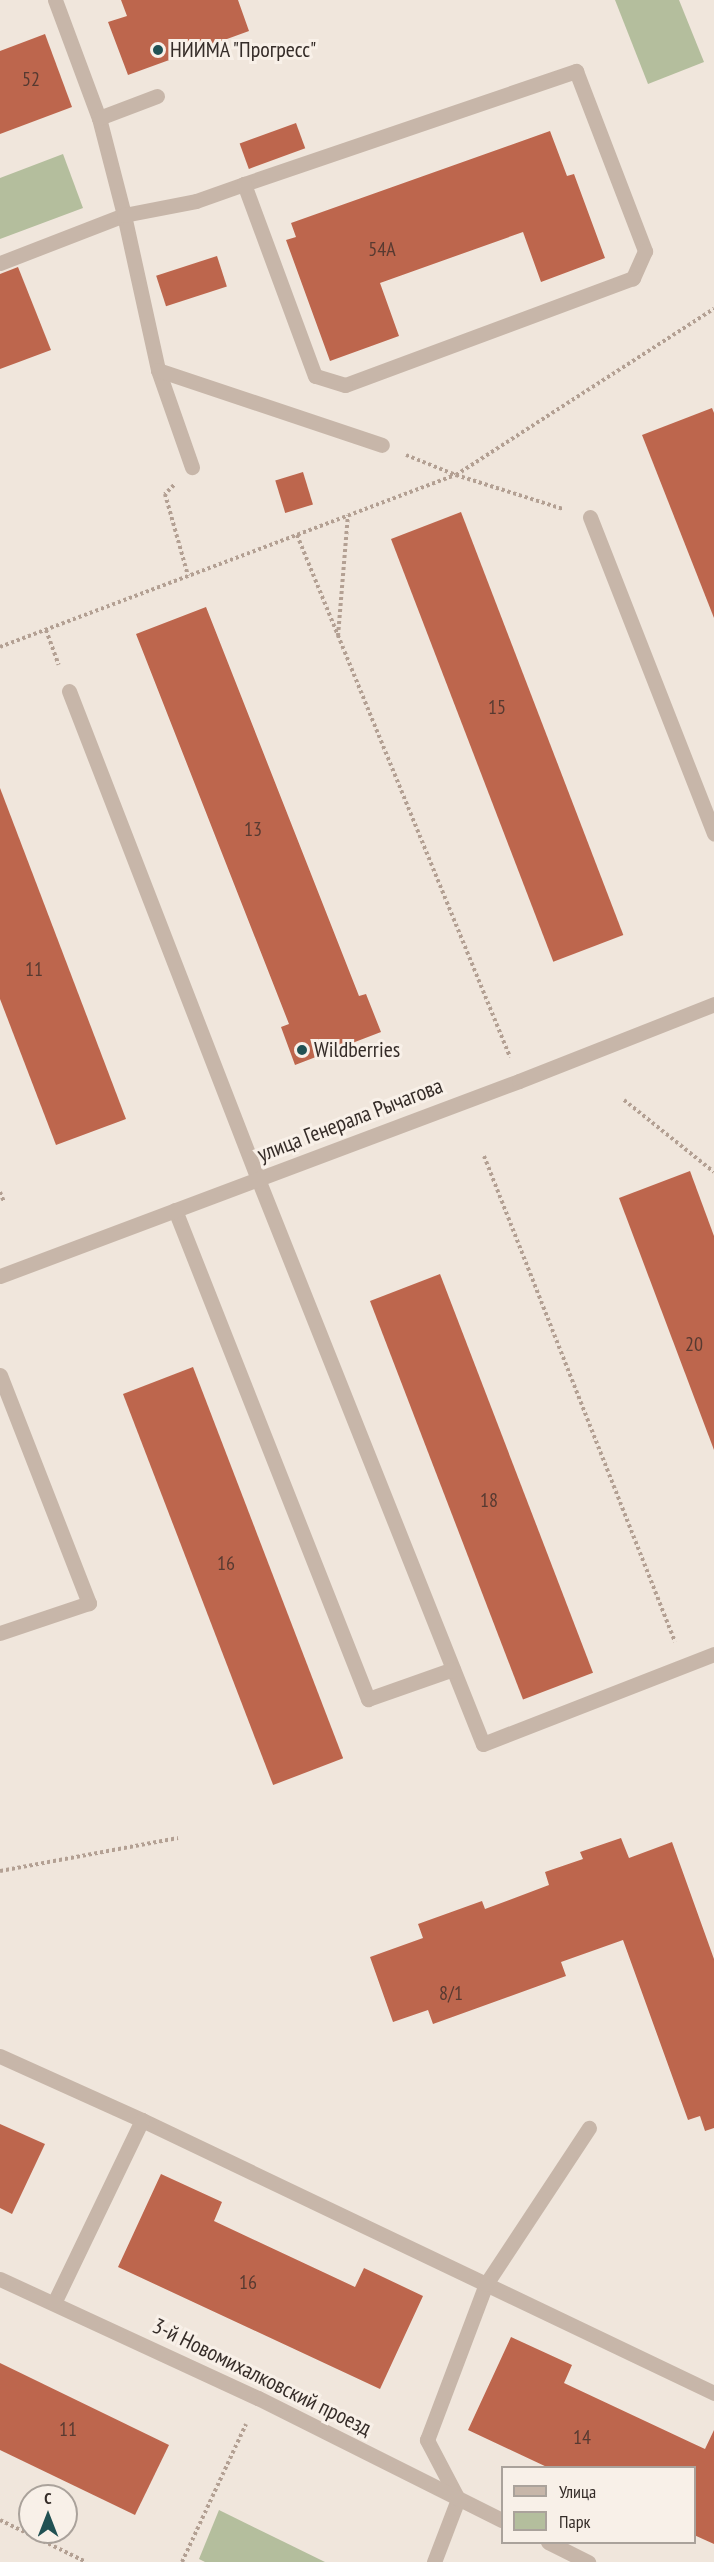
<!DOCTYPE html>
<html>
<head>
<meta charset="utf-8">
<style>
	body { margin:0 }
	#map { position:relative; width:714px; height:2562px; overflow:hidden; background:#f0e6dc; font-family:"PT Sans Narrow",sans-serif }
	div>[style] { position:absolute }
	.green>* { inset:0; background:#b4be9d }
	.building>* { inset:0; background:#bd664d; transform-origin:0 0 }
	.path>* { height:4px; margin-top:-2px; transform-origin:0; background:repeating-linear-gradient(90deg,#b3a093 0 3px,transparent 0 6px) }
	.lane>* { height:15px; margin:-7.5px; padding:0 7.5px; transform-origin:7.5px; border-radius:7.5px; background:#c7b6a9 }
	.street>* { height:15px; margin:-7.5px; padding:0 7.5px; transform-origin:7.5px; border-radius:7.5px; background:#c7b6a9 }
	.dots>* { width:16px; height:16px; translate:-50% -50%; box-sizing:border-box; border:3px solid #f8f0e8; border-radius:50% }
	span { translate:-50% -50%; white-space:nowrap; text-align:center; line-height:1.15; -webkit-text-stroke:6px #f8f0e8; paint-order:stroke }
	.number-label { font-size:20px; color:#573a31 }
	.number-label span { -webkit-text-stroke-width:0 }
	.poi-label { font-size:22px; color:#352c28 }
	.left { translate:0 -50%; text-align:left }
	.street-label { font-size:22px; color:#352c28 }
	.legend { position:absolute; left:501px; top:2466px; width:195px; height:78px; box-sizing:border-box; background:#f8f0e8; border:2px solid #aaa29b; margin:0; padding:8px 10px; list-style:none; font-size:18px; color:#352c28 }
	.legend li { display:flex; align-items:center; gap:12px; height:30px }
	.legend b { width:30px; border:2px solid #aaa29b }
	.north { position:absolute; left:18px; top:2484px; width:60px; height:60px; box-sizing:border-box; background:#f8f0e8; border:2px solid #aaa29b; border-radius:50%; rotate:0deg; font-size:16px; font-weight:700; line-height:24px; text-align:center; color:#352c28 }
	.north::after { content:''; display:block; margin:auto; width:21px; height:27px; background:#215153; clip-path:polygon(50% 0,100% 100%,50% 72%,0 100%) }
</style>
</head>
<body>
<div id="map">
	<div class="green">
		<i style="clip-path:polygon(615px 0,679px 0,704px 62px,648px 84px)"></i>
		<i style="clip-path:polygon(63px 154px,83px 208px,0 239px,0 178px)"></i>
		<i style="clip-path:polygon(219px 2510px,325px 2562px,205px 2562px,199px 2559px)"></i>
	</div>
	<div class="building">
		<i style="clip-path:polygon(121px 0,238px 0,249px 31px,128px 75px,108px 22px,127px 16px)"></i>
		<i style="clip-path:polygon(45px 34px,72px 107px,0 134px,0 51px)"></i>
		<i style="left:296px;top:123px;width:27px;height:60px;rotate:70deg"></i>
		<i style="clip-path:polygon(550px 131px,567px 176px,574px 174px,605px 258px,541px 282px,523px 232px,380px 283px,399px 336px,330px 361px,286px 240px,296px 237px,291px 223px)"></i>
		<i style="left:217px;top:256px;width:32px;height:64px;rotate:72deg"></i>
		<i style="clip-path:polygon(18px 267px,51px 350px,0 369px,0 274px)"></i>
		<i style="clip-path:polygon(712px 408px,714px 413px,714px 618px,642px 435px)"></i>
		<i style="left:303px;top:472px;width:34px;height:29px;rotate:73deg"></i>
		<i style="left:461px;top:512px;width:453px;height:75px;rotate:69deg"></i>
		<i style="clip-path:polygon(206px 607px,359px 996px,366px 994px,381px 1032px,295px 1065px,281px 1027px,289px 1024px,136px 634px)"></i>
		<i style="clip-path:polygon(0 788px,126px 1119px,56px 1145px,0 999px)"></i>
		<i style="clip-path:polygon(690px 1171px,714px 1236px,714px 1450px,619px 1198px)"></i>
		<i style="left:440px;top:1274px;width:427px;height:75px;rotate:69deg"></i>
		<i style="left:193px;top:1367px;width:419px;height:75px;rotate:69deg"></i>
		<i style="clip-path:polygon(621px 1838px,629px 1858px,672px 1842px,714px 1959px,714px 2128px,705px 2131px,700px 2116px,688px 2120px,623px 1940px,561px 1962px,566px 1976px,433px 2024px,428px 2010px,393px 2022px,370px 1957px,423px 1938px,418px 1924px,482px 1901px,485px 1909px,549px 1885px,545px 1872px,583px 1859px,580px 1852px)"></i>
		<i style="clip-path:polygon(0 2124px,45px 2144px,12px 2214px,0 2208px)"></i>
		<i style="clip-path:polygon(161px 2174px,222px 2202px,214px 2221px,355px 2287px,364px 2268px,423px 2296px,380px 2389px,118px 2267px)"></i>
		<i style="clip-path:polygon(511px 2337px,572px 2365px,564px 2383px,692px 2443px,705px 2449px,714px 2430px,714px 2544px,694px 2535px,694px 2468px,549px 2468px,468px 2430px)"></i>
		<i style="clip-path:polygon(0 2363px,169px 2445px,135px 2515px,0 2450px)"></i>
	</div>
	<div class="path">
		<i style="left:406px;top:455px;width:54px;rotate:21.8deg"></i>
		<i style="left:456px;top:475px;width:112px;rotate:17.6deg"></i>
		<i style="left:174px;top:485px;width:13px;rotate:135deg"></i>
		<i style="left:165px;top:494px;width:85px;rotate:74.3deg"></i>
		<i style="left:297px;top:535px;width:564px;rotate:67.8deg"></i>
		<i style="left:46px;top:630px;width:37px;rotate:70deg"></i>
		<i style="left:338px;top:636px;width:121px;rotate:-85.3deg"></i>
		<i style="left:0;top:647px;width:487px;rotate:-20.7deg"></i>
		<i style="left:456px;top:475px;width:307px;rotate:-32.8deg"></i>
		<i style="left:624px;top:1100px;width:115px;rotate:38.7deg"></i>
		<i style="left:484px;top:1156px;width:522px;rotate:68.54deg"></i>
		<i style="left:0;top:1192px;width:11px;rotate:68deg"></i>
		<i style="left:0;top:1871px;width:181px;rotate:-10.5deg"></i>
		<i style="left:0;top:2520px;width:96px;rotate:26deg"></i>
		<i style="left:182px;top:2562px;width:152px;rotate:-65.1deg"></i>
	</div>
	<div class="lane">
		<i style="left:55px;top:0;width:126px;rotate:69.6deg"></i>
		<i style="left:99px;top:118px;width:100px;rotate:75.5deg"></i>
		<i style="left:124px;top:215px;width:159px;rotate:77.6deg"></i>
		<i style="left:158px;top:370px;width:103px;rotate:70.7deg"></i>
		<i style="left:99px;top:118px;width:62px;rotate:-20.8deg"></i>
		<i style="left:0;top:263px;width:133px;rotate:-21.2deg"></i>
		<i style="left:124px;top:215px;width:73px;rotate:-11deg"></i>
		<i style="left:196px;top:201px;width:51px;rotate:-19.5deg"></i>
		<i style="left:244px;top:184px;width:351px;rotate:-18.8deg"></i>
		<i style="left:576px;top:71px;width:193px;rotate:69deg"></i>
		<i style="left:645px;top:251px;width:30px;rotate:114deg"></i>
		<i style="left:633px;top:278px;width:307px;rotate:159.6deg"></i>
		<i style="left:345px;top:385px;width:31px;rotate:-163deg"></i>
		<i style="left:315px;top:376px;width:205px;rotate:-110.3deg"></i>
		<i style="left:158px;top:370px;width:236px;rotate:18.5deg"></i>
		<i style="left:590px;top:517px;width:340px;rotate:68.6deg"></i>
		<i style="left:69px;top:691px;width:523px;rotate:68.83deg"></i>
		<i style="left:258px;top:1179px;width:608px;rotate:68.29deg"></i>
		<i style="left:483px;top:1744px;width:248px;rotate:-21.3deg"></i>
		<i style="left:175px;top:1210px;width:526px;rotate:68.46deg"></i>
		<i style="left:368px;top:1699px;width:90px;rotate:-19.4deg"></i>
		<i style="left:0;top:1375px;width:245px;rotate:68.7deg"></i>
		<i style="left:89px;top:1603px;width:94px;rotate:161.4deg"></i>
		<i style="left:0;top:2056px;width:156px;rotate:24.3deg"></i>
		<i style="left:142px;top:2120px;width:634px;rotate:25.51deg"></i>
		<i style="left:54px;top:2303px;width:203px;rotate:-64.3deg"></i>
		<i style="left:434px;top:2562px;width:67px;rotate:-69.1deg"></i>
		<i style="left:458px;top:2499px;width:67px;rotate:-117.7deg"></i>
		<i style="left:427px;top:2440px;width:167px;rotate:-69.3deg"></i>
		<i style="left:486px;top:2284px;width:187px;rotate:-56.6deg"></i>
	</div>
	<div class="street">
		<i style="left:0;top:1276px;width:554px;rotate:-20.59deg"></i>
		<i style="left:519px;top:1081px;width:210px;rotate:-21.5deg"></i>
		<i style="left:0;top:2279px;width:284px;rotate:24.8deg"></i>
		<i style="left:258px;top:2398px;width:273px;rotate:26.6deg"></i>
		<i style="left:548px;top:2542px;width:45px;rotate:26.6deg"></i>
	</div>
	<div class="dots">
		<i style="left:158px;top:50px;background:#215153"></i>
		<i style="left:302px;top:1050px;background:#215153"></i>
	</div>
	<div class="number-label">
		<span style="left:31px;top:79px">52</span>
		<span style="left:382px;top:249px">54А</span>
		<span style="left:497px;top:707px">15</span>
		<span style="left:253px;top:829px">13</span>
		<span style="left:34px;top:969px">11</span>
		<span style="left:694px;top:1344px">20</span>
		<span style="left:489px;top:1500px">18</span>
		<span style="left:226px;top:1563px">16</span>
		<span style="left:451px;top:1993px">8/1</span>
		<span style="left:248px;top:2282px">16</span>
		<span style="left:68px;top:2429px">11</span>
		<span style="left:582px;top:2437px">14</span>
	</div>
	<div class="poi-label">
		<span class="left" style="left:170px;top:50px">НИИМА "Прогресс"</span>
		<span class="left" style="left:314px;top:1050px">Wildberries</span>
	</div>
	<div class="street-label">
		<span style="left:350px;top:1120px;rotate:-21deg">улица Генерала Рычагова</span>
		<span style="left:262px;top:2377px;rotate:26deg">3-й Новомихалковский проезд</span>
	</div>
	<ul class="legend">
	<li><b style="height:8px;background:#c7b6a9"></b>Улица</li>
	<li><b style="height:16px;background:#b4be9d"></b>Парк</li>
	</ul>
	<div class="north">С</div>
</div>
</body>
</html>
